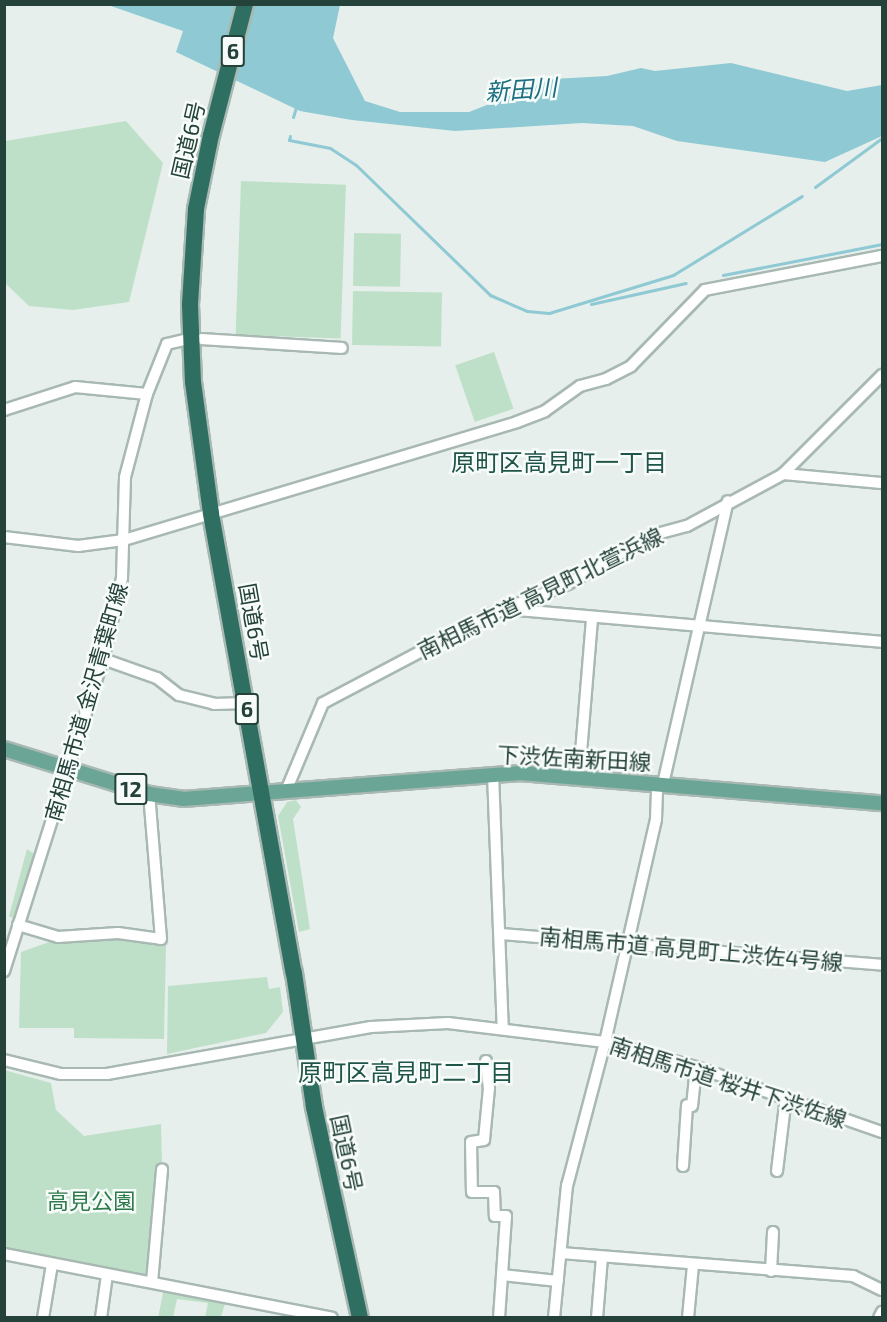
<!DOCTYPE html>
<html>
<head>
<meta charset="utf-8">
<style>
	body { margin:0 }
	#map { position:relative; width:887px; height:1322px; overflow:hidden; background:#e6efeb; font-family:"Exo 2","Noto Sans JP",sans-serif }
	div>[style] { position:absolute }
	.green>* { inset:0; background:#bfe0c8; transform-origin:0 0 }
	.water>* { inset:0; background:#8ec9d4 }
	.stream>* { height:3px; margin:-1.5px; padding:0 1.5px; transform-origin:1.5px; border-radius:1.5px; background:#8ec9d4 }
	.roads { filter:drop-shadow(2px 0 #a8b8b2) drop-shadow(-2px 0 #a8b8b2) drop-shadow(0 2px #a8b8b2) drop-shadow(0 -2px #a8b8b2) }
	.minor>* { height:10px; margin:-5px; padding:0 5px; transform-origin:5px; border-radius:5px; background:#fff }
	.major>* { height:14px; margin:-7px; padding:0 7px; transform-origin:7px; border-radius:7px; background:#6aa596 }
	.highway>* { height:16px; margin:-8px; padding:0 8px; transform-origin:8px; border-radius:8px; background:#2f6f62 }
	span { translate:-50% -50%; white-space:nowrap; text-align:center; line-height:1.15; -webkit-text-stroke:5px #f7fbf9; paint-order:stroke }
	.shield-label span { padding:2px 4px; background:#f7fbf9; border:2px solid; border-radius:4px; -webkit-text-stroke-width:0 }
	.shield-label { font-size:21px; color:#24423a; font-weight:700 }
	.street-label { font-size:22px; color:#24423a }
	.park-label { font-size:22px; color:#2d7a4b }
	.water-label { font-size:24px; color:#1c6f80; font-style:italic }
	.neighbourhood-label { font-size:24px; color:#1f5548 }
	.frame { position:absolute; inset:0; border:6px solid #24423a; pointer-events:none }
</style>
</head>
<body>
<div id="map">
	<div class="green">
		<i style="clip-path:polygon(126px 121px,163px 163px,129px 302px,73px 310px,29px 306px,5px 283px,5px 141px)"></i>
		<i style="left:241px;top:181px;width:105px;height:154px;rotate:2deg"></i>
		<i style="left:354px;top:233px;width:47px;height:53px;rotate:1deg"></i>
		<i style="left:353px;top:291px;width:89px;height:54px;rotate:1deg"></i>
		<i style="left:494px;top:352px;width:60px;height:41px;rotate:71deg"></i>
		<i style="clip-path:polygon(296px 800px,301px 807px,293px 819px,310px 929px,299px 932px,278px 816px,287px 802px)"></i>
		<i style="clip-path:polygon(27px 849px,36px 855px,15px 920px,9px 916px)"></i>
		<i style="clip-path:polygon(119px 937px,166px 946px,164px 1039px,74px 1038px,74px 1028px,19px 1028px,21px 952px,55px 940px)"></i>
		<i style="clip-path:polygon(267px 977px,269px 989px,280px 987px,283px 1012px,266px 1033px,167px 1054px,168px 986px)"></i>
		<i style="clip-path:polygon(4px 1070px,51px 1083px,56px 1110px,84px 1136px,161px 1124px,162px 1163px,149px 1276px,5px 1249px)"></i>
		<i style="clip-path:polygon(164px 1288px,226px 1300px,221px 1317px,205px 1317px,208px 1303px,177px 1299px,173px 1317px,158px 1318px)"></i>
	</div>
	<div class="water">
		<i style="clip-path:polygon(108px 5px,340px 5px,333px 38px,365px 101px,400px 112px,469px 112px,553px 79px,607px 76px,641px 68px,655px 71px,731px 63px,847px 91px,882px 85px,882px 136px,825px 162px,677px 141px,633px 126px,582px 123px,455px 131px,352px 120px,300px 111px,176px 52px,183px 31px)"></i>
	</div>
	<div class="stream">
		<i style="left:293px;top:117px;width:10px;rotate:-73deg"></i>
		<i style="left:290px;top:136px;width:4px;rotate:104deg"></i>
		<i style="left:289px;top:140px;width:42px;rotate:11deg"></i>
		<i style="left:330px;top:148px;width:31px;rotate:33deg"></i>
		<i style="left:356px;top:165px;width:187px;rotate:44.1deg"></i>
		<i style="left:490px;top:295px;width:40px;rotate:23.4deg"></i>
		<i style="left:527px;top:311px;width:22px;rotate:5deg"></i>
		<i style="left:549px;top:313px;width:130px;rotate:-17deg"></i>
		<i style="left:673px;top:275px;width:151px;rotate:-31.5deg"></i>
		<i style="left:815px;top:187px;width:83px;rotate:-36.2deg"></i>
		<i style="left:723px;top:275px;width:162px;rotate:-11deg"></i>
		<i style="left:591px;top:304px;width:97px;rotate:-12.5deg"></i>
	</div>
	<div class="roads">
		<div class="minor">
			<i style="left:202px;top:339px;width:140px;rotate:3.7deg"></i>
			<i style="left:4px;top:410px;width:75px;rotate:-17.9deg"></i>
			<i style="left:75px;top:387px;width:72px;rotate:5.6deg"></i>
			<i style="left:783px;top:474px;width:99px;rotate:5.2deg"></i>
			<i style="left:4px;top:537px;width:75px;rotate:6.9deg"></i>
			<i style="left:78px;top:546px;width:46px;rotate:-7.4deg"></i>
			<i style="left:124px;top:540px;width:410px;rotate:-16.7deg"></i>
			<i style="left:517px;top:422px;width:30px;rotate:-21deg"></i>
			<i style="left:545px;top:411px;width:43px;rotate:-35.5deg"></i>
			<i style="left:580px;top:386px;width:27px;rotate:-15deg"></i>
			<i style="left:606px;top:379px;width:28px;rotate:-27deg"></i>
			<i style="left:631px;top:366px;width:106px;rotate:-45.8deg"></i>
			<i style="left:705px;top:290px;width:180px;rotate:-10.9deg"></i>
			<i style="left:506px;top:609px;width:377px;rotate:5deg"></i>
			<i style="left:103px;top:659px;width:57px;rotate:19.4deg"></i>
			<i style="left:157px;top:678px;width:28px;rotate:38deg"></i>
			<i style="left:179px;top:695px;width:36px;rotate:14deg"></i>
			<i style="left:214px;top:704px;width:32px;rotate:-2deg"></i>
			<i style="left:493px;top:774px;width:255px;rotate:87.8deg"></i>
			<i style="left:579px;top:777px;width:160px;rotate:-85.3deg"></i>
			<i style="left:663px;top:784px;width:290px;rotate:-77.1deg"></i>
			<i style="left:286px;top:791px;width:95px;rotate:-67.2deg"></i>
			<i style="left:323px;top:703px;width:189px;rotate:-27.8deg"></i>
			<i style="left:490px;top:615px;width:84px;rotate:-21.7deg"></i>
			<i style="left:568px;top:584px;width:98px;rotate:-30deg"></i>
			<i style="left:653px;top:535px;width:35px;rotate:-15deg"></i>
			<i style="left:687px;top:526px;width:109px;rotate:-28.4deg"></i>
			<i style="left:783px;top:474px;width:140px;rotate:-45deg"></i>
			<i style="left:18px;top:925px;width:42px;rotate:16.7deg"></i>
			<i style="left:58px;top:937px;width:60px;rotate:-3.8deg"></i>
			<i style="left:118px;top:933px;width:43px;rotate:7.9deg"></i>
			<i style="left:161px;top:939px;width:145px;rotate:-94.7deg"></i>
			<i style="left:500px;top:934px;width:383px;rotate:4.6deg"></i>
			<i style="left:4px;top:971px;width:327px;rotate:-72.4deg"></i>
			<i style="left:103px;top:659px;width:83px;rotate:-76.8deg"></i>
			<i style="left:122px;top:578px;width:101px;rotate:-88.3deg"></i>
			<i style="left:125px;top:477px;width:86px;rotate:-75.2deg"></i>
			<i style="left:147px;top:394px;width:54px;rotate:-68.2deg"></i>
			<i style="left:167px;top:344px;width:18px;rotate:-13deg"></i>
			<i style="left:4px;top:1060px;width:59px;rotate:13.8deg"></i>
			<i style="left:61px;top:1074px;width:46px"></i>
			<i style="left:107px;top:1074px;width:268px;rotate:-10.1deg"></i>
			<i style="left:371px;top:1027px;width:77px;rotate:-3deg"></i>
			<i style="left:448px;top:1023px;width:158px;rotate:6.9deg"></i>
			<i style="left:605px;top:1042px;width:94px;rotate:15.4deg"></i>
			<i style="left:696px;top:1067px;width:197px;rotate:19.3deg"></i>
			<i style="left:486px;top:1061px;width:27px;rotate:84deg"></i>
			<i style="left:489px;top:1088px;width:52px;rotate:95.5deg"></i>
			<i style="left:484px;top:1140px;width:13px;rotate:171deg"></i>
			<i style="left:471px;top:1142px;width:50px;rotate:88.9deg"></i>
			<i style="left:472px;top:1192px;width:22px"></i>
			<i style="left:494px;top:1192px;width:24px;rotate:88deg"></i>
			<i style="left:495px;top:1216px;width:11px"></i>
			<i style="left:506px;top:1216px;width:59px;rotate:93.9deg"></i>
			<i style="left:692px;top:1106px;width:39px;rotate:-84deg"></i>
			<i style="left:683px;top:1166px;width:61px;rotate:-86.2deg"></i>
			<i style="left:777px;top:1171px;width:75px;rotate:-83.1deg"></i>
			<i style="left:561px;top:1253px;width:293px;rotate:4.5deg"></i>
			<i style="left:853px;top:1276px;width:32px;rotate:26deg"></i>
			<i style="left:4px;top:1254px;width:334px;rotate:11deg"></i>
			<i style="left:771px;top:1271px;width:39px;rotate:-87deg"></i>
			<i style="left:152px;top:1282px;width:113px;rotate:-84.9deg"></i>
			<i style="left:43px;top:1318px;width:55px;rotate:-80.5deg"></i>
			<i style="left:101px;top:1318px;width:43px;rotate:-82.1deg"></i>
			<i style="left:499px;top:1318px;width:43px;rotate:-86deg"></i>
			<i style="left:502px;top:1275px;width:56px;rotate:6.1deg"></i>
			<i style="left:554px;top:1318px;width:133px;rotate:-84.4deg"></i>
			<i style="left:567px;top:1186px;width:149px;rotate:-75.2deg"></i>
			<i style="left:605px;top:1042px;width:229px;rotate:-77.1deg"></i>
			<i style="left:656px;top:819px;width:36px;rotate:-88deg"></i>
			<i style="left:597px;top:1318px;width:61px;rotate:-85.3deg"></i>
			<i style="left:688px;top:1318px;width:53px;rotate:-84.6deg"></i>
			<i style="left:879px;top:1318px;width:7px;rotate:-63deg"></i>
		</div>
		<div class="major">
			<i style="left:4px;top:749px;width:152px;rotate:17.2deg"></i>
			<i style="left:149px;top:794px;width:34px;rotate:8deg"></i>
			<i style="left:183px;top:799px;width:339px;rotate:-4.4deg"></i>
			<i style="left:521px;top:773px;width:362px;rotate:4.8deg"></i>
		</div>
		<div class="highway">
			<i style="left:245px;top:4px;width:135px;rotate:104.5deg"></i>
			<i style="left:211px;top:135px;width:76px;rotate:101.5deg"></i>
			<i style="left:196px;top:209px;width:96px;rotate:93.6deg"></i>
			<i style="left:190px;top:305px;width:77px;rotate:87.8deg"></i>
			<i style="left:193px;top:382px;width:133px;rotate:82.2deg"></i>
			<i style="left:211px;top:514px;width:466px;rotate:79.8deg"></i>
			<i style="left:294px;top:973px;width:135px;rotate:81.5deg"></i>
			<i style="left:314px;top:1107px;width:216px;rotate:77.7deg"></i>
		</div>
	</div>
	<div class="shield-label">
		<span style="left:233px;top:51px">6</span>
		<span style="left:247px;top:709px">6</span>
		<span style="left:131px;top:789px">12</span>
	</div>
	<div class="street-label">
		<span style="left:188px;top:140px;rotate:-77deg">国道6号</span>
		<span style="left:540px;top:593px;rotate:-26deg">南相馬市道 高見町北萱浜線</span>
		<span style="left:254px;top:622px;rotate:80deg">国道6号</span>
		<span style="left:86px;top:702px;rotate:-74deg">南相馬市道 金沢青葉町線</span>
		<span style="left:574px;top:758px;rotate:3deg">下渋佐南新田線</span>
		<span style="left:691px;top:949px;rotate:5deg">南相馬市道 高見町上渋佐4号線</span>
		<span style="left:728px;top:1082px;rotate:18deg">南相馬市道 桜井下渋佐線</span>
		<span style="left:347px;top:1153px;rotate:78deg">国道6号</span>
	</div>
	<div class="park-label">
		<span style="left:91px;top:1201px">高見公園</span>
	</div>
	<div class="water-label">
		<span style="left:521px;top:89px;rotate:-4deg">新田川</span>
	</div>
	<div class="neighbourhood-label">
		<span style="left:559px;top:462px">原町区高見町一丁目</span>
		<span style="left:406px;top:1072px">原町区高見町二丁目</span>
	</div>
	<div class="frame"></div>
</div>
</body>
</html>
